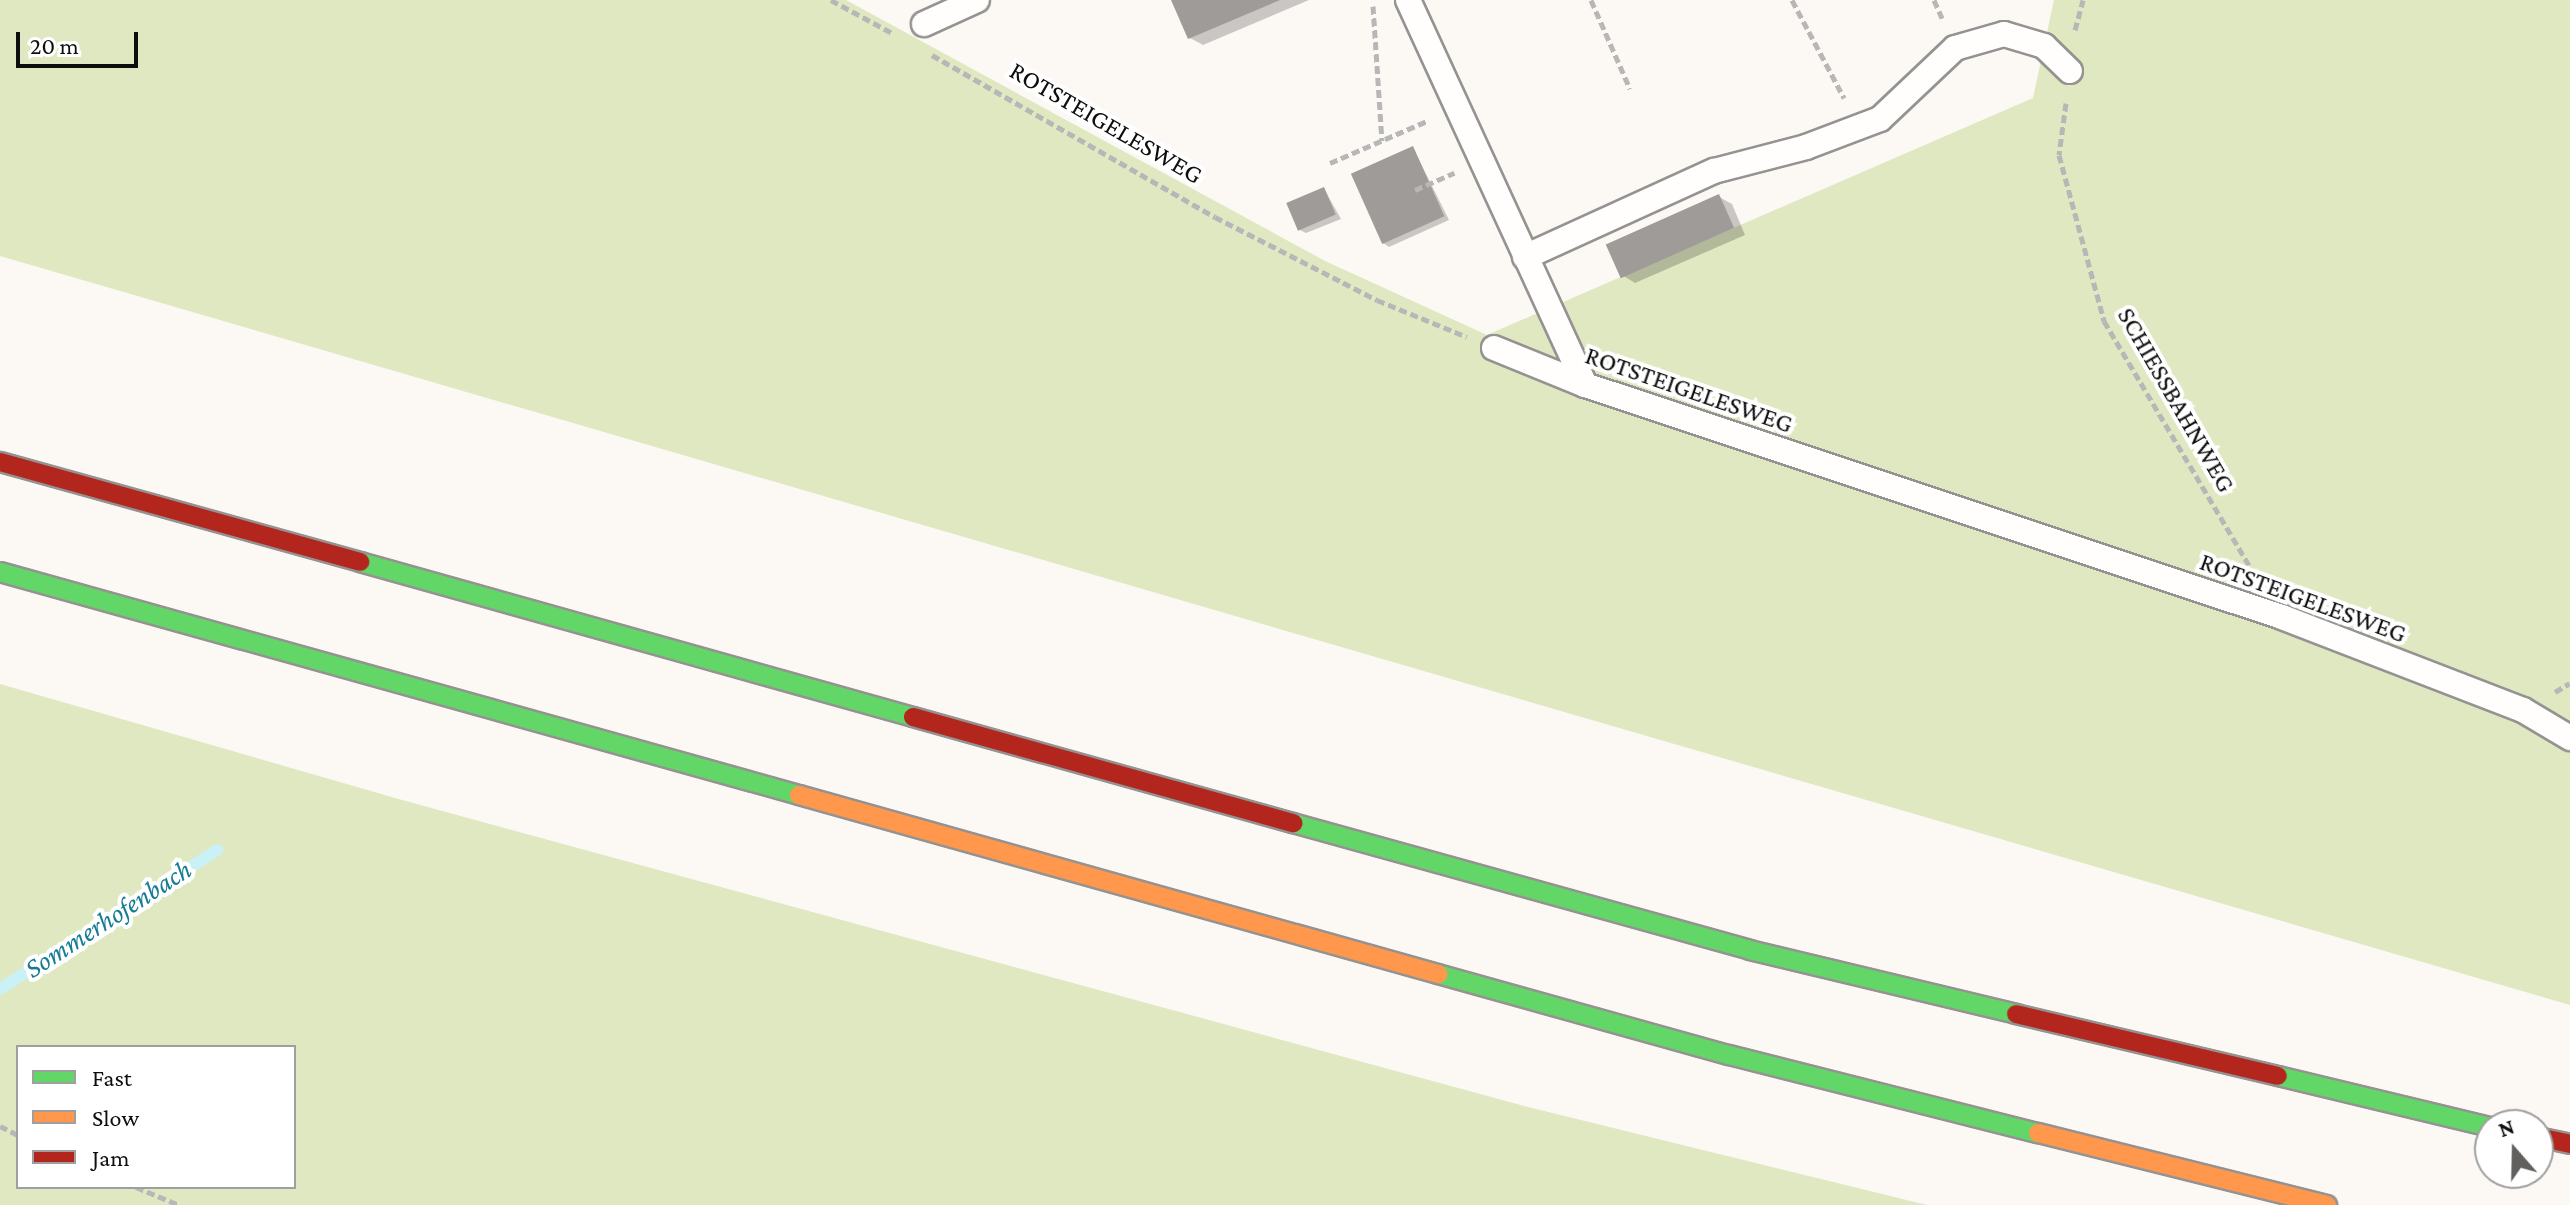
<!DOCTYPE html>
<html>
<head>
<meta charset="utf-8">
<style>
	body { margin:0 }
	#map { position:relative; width:2570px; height:1205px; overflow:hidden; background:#fcf8f4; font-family:"Crimson Pro",serif }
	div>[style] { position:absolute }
	.forest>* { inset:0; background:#dfe8c1 }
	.shadow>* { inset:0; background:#0003 }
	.stream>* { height:12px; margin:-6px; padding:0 6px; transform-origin:6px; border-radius:6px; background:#caf1f6 }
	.building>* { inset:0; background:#9f9b99; transform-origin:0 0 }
	.path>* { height:5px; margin-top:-2.5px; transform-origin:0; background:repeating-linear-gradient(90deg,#b8b7b7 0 8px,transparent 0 12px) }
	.roads { filter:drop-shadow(2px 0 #959392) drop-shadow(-2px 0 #959392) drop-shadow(0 2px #959392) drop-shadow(0 -2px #959392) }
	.lane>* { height:24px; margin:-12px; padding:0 12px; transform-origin:12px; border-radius:12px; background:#fffefd }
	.fast>* { height:18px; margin:-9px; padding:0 9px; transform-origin:9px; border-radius:9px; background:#63d668 }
	.slow>* { height:18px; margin:-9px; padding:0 9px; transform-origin:9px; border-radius:9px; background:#ff974d }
	.jam>* { height:18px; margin:-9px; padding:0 9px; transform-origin:9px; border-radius:9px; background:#b3261e }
	span { translate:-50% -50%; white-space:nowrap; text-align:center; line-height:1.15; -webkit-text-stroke:8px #fff; paint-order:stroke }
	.street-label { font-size:26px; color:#0e0e0e }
	.water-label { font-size:28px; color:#167c94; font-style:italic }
	.legend { position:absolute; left:16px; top:1045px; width:280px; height:144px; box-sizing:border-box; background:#fff; border:2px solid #9f9f9f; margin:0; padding:10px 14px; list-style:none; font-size:24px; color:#0e0e0e }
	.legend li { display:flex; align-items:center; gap:16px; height:40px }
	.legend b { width:40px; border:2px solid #9f9f9f }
	.north { position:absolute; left:2474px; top:1109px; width:80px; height:80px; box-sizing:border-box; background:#fff; border:2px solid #9f9f9f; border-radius:50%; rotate:340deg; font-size:22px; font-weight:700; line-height:32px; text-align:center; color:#0e0e0e }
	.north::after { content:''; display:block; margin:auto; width:28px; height:36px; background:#61605e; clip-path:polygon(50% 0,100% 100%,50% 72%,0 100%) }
	.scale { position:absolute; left:16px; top:32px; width:122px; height:36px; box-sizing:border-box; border:4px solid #0e0e0e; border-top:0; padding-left:10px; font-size:24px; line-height:28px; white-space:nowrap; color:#0e0e0e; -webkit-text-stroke:6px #fff; paint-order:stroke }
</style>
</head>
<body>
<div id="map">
	<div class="forest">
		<i style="clip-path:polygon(0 0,846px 0,1325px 261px,1487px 335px,2033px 98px,2054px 0,2570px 0,2570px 1005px,0 256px)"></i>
		<i style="clip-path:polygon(evenodd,0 684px,402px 800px,1528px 1107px,1927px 1205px,0 1205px,0 684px,18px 1047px,294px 1047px,294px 1187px,18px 1187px,18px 1047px)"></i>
	</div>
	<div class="shadow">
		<i style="clip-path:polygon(1174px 0,1309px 0,1203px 45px,1190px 38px)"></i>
		<i style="clip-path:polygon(1413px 148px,1449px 220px,1389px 247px,1383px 243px)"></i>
		<i style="clip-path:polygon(1324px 189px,1341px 219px,1306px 233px,1300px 230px)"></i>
		<i style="clip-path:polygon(1719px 197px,1732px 204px,1745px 235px,1635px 283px,1622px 275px)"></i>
	</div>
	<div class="stream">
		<i style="left:0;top:989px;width:258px;rotate:-32.6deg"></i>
	</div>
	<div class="building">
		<i style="clip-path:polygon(1171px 0,1280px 0,1188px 39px)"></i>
		<i style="left:1413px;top:146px;width:77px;height:68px;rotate:66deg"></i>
		<i style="left:1324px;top:187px;width:30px;height:41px;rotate:67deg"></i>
		<i style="left:1719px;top:194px;width:37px;height:124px;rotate:66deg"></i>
	</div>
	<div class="path">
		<i style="left:831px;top:0;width:69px;rotate:28.4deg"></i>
		<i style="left:1591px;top:0;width:97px;rotate:66.3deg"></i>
		<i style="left:1792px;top:0;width:111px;rotate:62deg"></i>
		<i style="left:1934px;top:0;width:20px;rotate:66deg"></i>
		<i style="left:1373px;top:6px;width:135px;rotate:86.2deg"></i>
		<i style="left:2075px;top:30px;width:31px;rotate:-75deg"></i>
		<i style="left:932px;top:55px;width:326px;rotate:29.8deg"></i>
		<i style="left:1215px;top:217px;width:182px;rotate:27.1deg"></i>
		<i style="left:1377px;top:300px;width:97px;rotate:22.3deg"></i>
		<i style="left:2066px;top:103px;width:52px;rotate:97.7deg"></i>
		<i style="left:2059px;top:155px;width:172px;rotate:74.8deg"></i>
		<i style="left:2104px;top:321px;width:294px;rotate:59.3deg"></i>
		<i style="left:1330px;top:163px;width:106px;rotate:-23.4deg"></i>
		<i style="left:1415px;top:190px;width:43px;rotate:-23.6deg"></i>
		<i style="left:2555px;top:692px;width:17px;rotate:-31deg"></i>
		<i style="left:0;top:1126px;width:20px;rotate:27deg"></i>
		<i style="left:136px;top:1187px;width:47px;rotate:22.7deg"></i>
	</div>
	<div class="roads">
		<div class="lane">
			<i style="left:1408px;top:0;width:424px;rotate:65.3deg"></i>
			<i style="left:924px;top:24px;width:58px;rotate:-24.4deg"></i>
			<i style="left:1525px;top:257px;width:208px;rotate:-24.5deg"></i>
			<i style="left:1714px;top:171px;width:95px;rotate:-14.6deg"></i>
			<i style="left:1806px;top:147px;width:79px;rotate:-20.7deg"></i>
			<i style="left:1880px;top:119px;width:103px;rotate:-43.4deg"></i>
			<i style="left:1955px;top:48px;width:51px;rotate:-15.9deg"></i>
			<i style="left:2004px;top:34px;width:42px;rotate:16.7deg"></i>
			<i style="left:2044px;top:46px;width:36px;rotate:44deg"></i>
			<i style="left:1494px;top:348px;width:98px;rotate:22.1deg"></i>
			<i style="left:1585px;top:385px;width:735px;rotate:18.41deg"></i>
			<i style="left:2282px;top:617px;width:258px;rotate:21.1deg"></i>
			<i style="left:2523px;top:710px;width:55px;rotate:30.8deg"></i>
		</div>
		<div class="fast">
			<i style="left:360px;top:562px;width:574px;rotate:15.66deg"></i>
			<i style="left:0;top:572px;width:830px;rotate:15.59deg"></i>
			<i style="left:1293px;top:823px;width:474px;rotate:15.5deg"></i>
			<i style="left:1750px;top:950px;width:274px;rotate:13.5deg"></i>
			<i style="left:1438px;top:974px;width:302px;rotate:15.6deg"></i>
			<i style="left:1729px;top:1055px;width:319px;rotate:14.2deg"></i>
			<i style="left:2278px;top:1076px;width:218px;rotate:13.5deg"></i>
		</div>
		<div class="slow">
			<i style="left:799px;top:795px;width:664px;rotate:15.65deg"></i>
			<i style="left:2038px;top:1133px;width:298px;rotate:14deg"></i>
		</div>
		<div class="jam">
			<i style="left:0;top:462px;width:374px;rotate:15.5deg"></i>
			<i style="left:913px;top:717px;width:395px;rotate:15.6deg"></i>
			<i style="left:2016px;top:1014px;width:269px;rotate:13.3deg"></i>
			<i style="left:2538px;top:1137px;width:33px;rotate:12deg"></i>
		</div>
	</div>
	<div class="street-label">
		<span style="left:1106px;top:123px;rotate:30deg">ROTSTEIGELESWEG</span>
		<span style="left:1689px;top:390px;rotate:19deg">ROTSTEIGELESWEG</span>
		<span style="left:2176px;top:400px;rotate:60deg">SCHIESSBAHNWEG</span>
		<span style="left:2303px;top:598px;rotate:20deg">ROTSTEIGELESWEG</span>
	</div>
	<div class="water-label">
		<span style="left:108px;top:919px;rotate:-33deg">Sommerhofenbach</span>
	</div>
	<ul class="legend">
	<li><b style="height:10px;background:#63d668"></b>Fast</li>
	<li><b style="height:10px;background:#ff974d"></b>Slow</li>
	<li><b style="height:10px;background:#b3261e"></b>Jam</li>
	</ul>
	<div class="north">N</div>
	<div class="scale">20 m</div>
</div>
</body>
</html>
